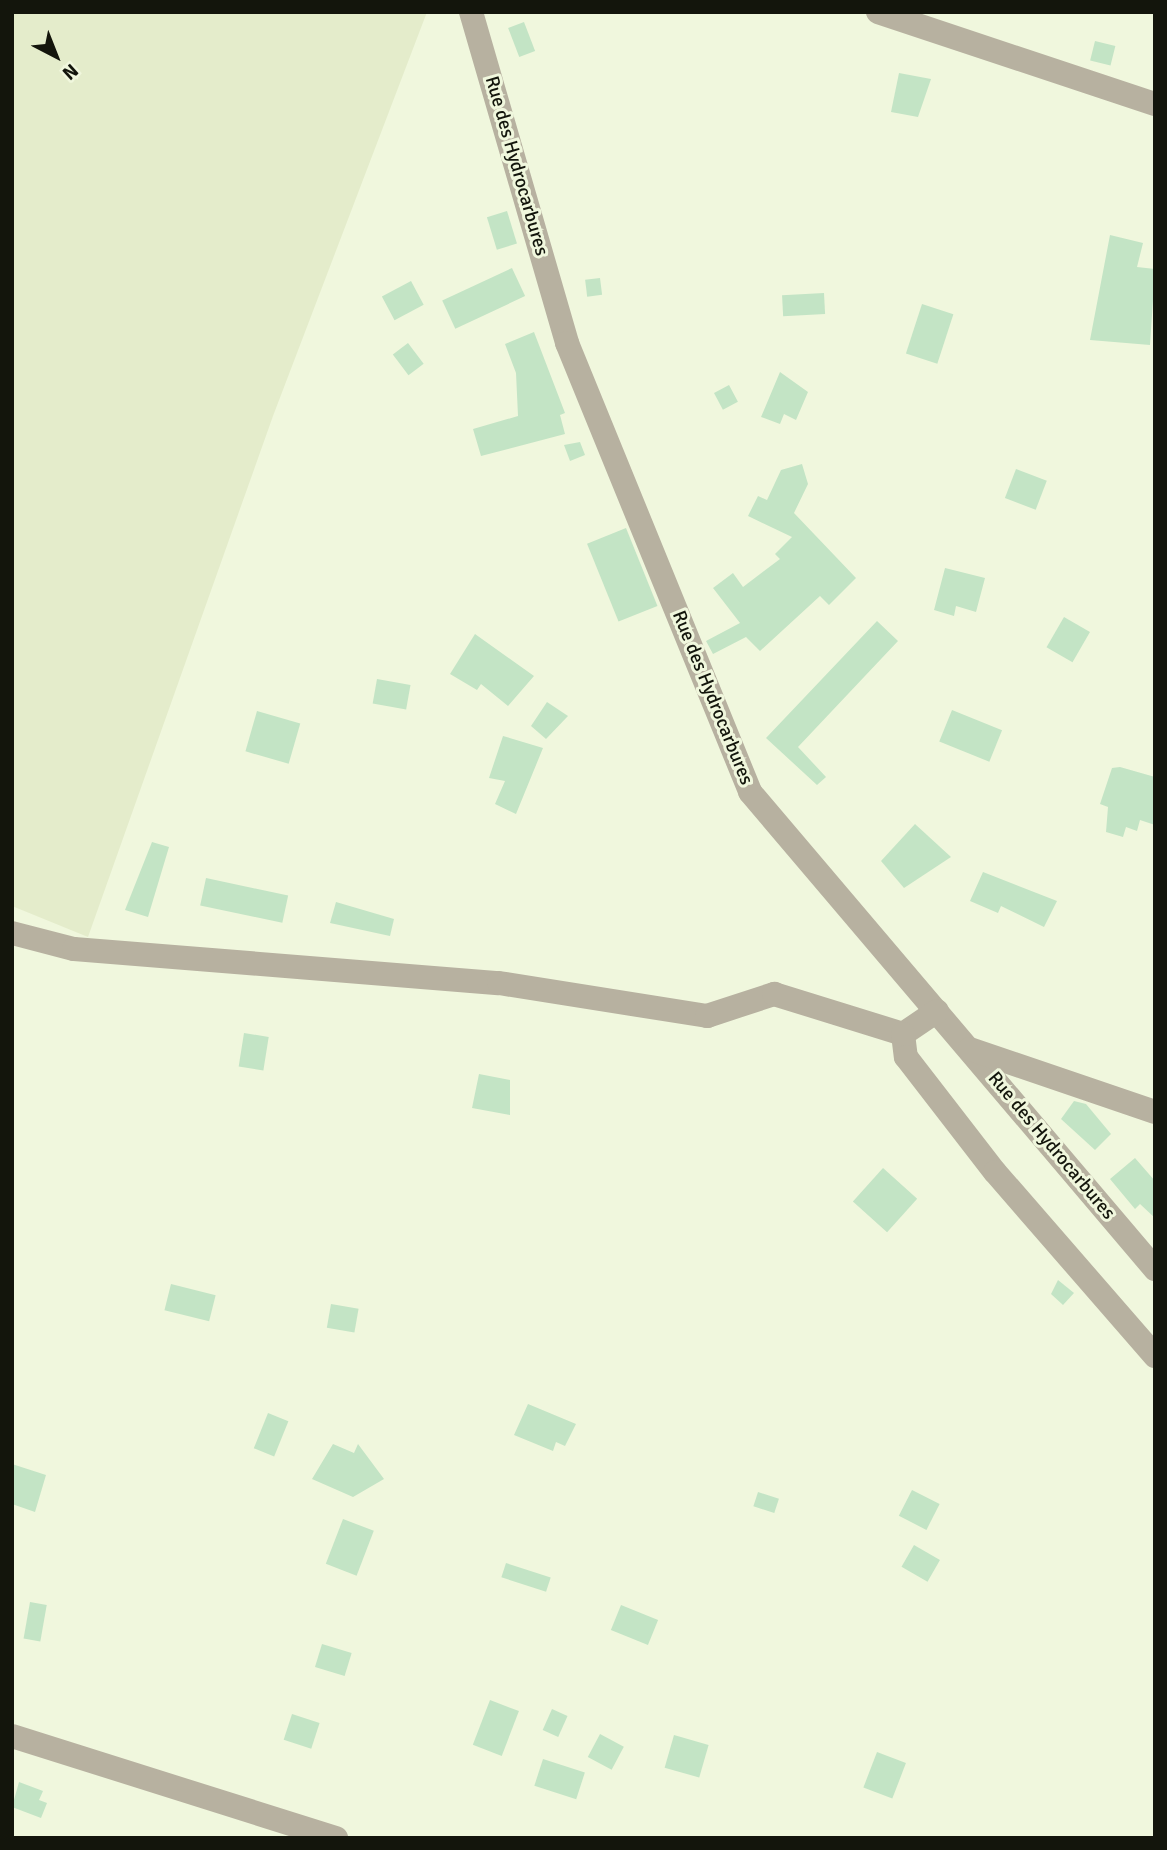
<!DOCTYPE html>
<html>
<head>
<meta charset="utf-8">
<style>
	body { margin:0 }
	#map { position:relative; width:1167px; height:1850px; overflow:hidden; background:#f0f7dd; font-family:Signika,sans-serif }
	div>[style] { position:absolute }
	.built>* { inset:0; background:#e4eccb }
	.building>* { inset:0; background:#c3e4c5; transform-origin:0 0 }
	.minor>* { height:24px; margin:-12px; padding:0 12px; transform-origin:12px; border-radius:12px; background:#b7b1a0 }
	span { translate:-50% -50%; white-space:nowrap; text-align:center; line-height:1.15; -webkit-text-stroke:6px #f0f7dd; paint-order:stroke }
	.street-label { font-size:19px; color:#13150c }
	.frame { position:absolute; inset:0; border:14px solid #13150c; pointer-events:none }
	.north { position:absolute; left:21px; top:21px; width:70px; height:70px; -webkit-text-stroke:5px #f0f7dd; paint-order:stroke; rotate:138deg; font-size:19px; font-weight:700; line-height:28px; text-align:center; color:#13150c }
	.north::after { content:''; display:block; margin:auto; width:24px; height:32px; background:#13150c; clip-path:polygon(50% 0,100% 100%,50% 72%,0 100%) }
</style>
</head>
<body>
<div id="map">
	<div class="built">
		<i style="clip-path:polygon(12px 12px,427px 12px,273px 416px,88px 937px,12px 906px)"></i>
	</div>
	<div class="building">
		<i style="left:524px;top:22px;width:31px;height:17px;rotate:69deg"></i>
		<i style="left:1095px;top:41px;width:21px;height:20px;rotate:14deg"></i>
		<i style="clip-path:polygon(899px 73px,931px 79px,918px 117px,891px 112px)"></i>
		<i style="left:507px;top:211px;width:34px;height:21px;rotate:73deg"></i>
		<i style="clip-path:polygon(1110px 235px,1143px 243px,1137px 267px,1155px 269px,1150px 345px,1090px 340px)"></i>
		<i style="left:512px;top:268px;width:31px;height:77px;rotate:65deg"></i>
		<i style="left:600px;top:278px;width:17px;height:15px;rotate:83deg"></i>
		<i style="left:411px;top:281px;width:27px;height:33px;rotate:62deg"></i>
		<i style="left:824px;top:293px;width:21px;height:42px;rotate:87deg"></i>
		<i style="left:922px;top:304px;width:33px;height:52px;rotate:18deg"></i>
		<i style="clip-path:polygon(534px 332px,565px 413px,560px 415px,565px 434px,481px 456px,473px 429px,518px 416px,516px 373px,505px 344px)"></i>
		<i style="left:408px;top:343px;width:26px;height:19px;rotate:53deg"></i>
		<i style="clip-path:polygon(780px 372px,808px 392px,796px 420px,784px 414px,780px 424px,761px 417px)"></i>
		<i style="left:729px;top:385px;width:19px;height:17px;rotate:62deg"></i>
		<i style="clip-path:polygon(580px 442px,585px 455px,570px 461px,564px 445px)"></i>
		<i style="clip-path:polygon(802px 464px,808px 484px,794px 513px,856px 578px,829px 605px,820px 596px,760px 651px,746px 637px,713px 654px,706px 641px,740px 623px,713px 588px,733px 573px,743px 587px,780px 559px,775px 554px,792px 537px,748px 516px,758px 496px,767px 500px,781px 470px)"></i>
		<i style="left:1016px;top:469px;width:33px;height:31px;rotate:21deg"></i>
		<i style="left:626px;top:528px;width:84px;height:42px;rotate:68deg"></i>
		<i style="clip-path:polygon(945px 568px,985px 578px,976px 612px,956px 606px,954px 616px,934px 610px)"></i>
		<i style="left:1064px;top:617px;width:30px;height:35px;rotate:30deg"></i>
		<i style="clip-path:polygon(877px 621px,898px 641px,798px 747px,826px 777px,817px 785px,766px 738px)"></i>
		<i style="clip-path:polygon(475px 634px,534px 676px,508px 706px,481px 684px,477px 690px,450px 674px)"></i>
		<i style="left:377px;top:679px;width:34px;height:25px;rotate:10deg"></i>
		<i style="clip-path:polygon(547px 702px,568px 716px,546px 739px,531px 726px)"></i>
		<i style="left:952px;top:710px;width:54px;height:34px;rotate:22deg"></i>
		<i style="left:257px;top:711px;width:45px;height:42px;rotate:16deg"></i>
		<i style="clip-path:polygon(503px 736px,543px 748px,516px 814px,495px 804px,505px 781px,489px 778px)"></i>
		<i style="clip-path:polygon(1120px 767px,1155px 777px,1155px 825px,1140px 820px,1137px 831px,1126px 827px,1123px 837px,1106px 832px,1108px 807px,1100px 804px,1112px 768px)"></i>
		<i style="clip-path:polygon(915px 824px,951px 857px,904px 888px,881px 861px)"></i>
		<i style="clip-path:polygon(152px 842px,169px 847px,148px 917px,125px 910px)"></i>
		<i style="clip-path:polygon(983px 872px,1057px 901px,1044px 927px,1001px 906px,998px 913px,970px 901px)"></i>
		<i style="left:206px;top:878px;width:84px;height:28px;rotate:12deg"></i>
		<i style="clip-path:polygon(336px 902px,394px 919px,390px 936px,330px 923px)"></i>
		<i style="left:244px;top:1033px;width:25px;height:34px;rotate:9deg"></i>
		<i style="clip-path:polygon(479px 1074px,510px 1080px,510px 1115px,472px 1108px)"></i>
		<i style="clip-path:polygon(1074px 1101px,1086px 1104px,1111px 1134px,1095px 1150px,1061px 1119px)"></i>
		<i style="clip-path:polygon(1135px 1158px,1155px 1181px,1155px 1218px,1140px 1204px,1135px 1209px,1110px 1179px)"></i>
		<i style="left:883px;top:1168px;width:46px;height:45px;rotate:42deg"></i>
		<i style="clip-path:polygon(1058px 1280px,1074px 1293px,1063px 1305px,1051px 1294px)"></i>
		<i style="left:171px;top:1284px;width:46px;height:27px;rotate:14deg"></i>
		<i style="left:331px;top:1304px;width:28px;height:24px;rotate:10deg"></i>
		<i style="clip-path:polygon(528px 1404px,576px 1424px,565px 1446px,556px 1442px,553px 1451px,514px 1435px)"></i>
		<i style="left:268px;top:1413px;width:22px;height:38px;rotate:22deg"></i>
		<i style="clip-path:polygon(333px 1444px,354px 1453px,358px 1444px,384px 1479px,353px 1497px,312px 1479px)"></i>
		<i style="clip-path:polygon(12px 1464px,46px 1475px,35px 1512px,12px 1504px)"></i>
		<i style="left:912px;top:1490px;width:31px;height:29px;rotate:27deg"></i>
		<i style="left:758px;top:1492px;width:22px;height:15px;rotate:18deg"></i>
		<i style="left:343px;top:1519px;width:33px;height:48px;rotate:21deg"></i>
		<i style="left:914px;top:1545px;width:30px;height:25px;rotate:30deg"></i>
		<i style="left:506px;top:1563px;width:47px;height:15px;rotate:18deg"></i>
		<i style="left:30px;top:1602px;width:17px;height:37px;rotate:10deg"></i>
		<i style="left:621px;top:1605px;width:40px;height:27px;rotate:22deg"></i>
		<i style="left:322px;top:1644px;width:31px;height:24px;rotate:17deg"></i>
		<i style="left:490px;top:1700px;width:31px;height:48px;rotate:21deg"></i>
		<i style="left:552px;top:1709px;width:17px;height:23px;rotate:24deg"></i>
		<i style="left:292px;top:1714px;width:29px;height:27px;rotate:18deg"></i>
		<i style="left:600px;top:1734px;width:27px;height:26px;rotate:28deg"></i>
		<i style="left:674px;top:1735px;width:36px;height:34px;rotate:16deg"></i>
		<i style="left:877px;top:1752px;width:31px;height:38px;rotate:21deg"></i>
		<i style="left:543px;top:1759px;width:44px;height:28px;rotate:18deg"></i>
		<i style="clip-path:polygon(19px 1782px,43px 1791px,39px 1800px,47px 1803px,41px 1818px,12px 1807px)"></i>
	</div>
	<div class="minor">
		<i style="left:471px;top:12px;width:345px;rotate:73.8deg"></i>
		<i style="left:567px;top:343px;width:485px;rotate:67.8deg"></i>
		<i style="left:750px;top:792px;width:626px;rotate:49.67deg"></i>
		<i style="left:878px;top:12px;width:292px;rotate:18.4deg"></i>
		<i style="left:12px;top:933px;width:64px;rotate:14.5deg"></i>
		<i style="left:74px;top:949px;width:426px;rotate:4.6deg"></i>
		<i style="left:499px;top:983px;width:211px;rotate:9deg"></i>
		<i style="left:707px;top:1016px;width:71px;rotate:-18.2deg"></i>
		<i style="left:774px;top:994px;width:135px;rotate:17.2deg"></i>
		<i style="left:937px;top:1011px;width:41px;rotate:145.9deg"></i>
		<i style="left:903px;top:1034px;width:23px;rotate:83deg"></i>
		<i style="left:906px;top:1057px;width:145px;rotate:52.3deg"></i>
		<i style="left:995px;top:1172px;width:244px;rotate:49deg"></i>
		<i style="left:970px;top:1049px;width:195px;rotate:18.8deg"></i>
		<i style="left:12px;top:1736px;width:340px;rotate:17.5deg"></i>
	</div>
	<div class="street-label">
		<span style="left:516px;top:166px;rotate:74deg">Rue des Hydrocarbures</span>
		<span style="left:712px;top:698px;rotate:68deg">Rue des Hydrocarbures</span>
		<span style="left:1051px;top:1146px;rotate:50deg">Rue des Hydrocarbures</span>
	</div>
	<div class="frame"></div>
	<div class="north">N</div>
</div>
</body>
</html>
